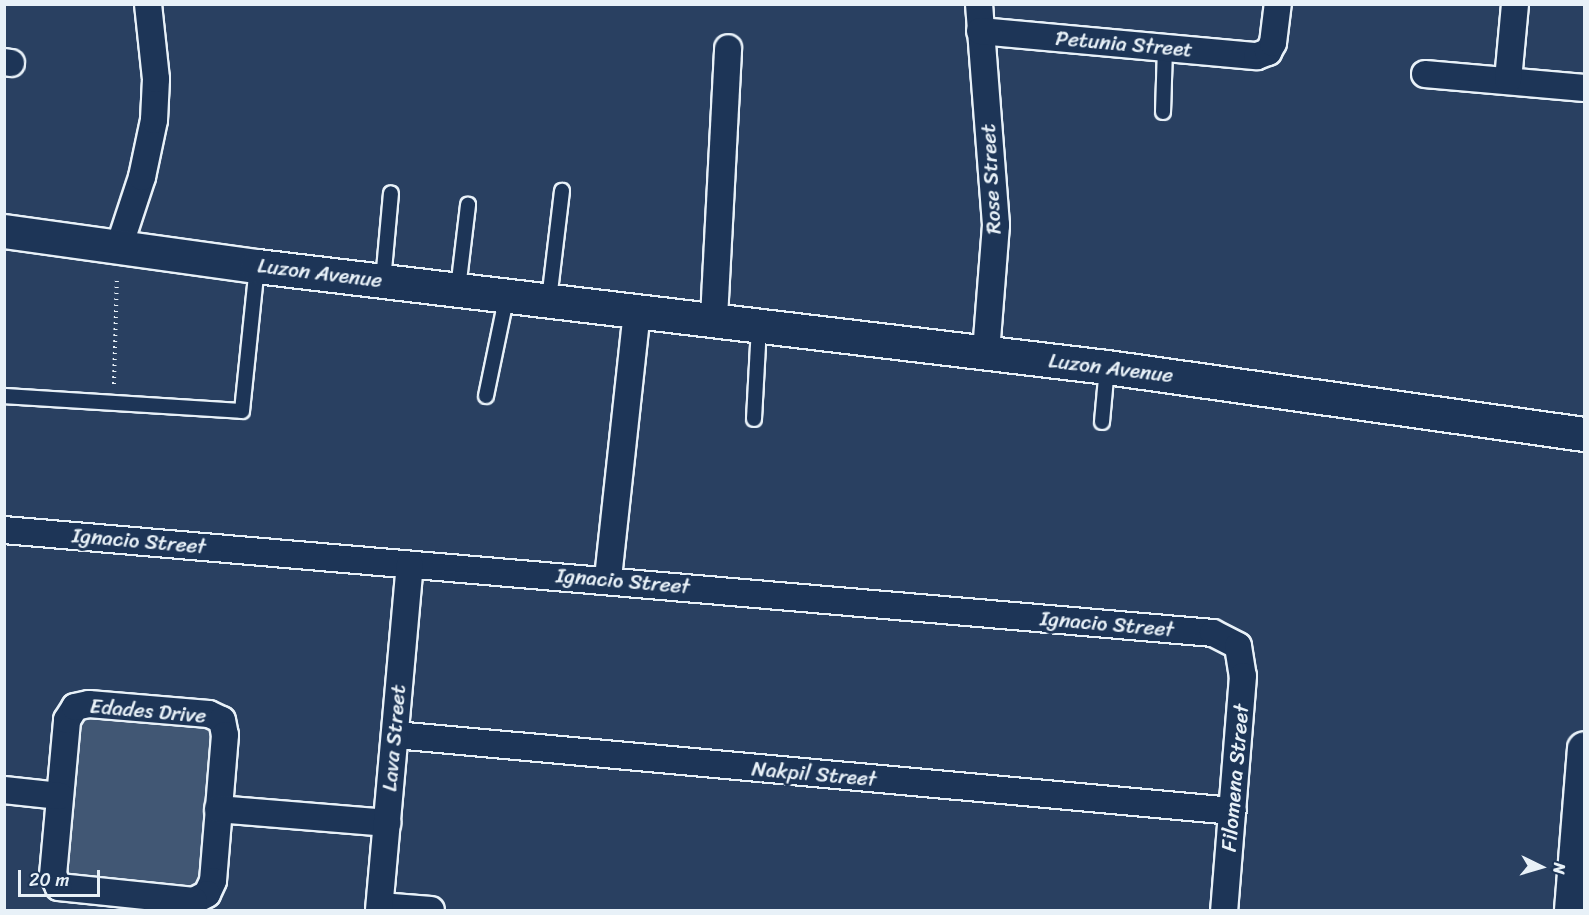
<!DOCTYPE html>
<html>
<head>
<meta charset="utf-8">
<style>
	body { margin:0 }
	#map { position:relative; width:1589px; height:915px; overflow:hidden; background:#294061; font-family:Sriracha,sans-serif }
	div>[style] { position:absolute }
	.green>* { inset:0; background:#415774; transform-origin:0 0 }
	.path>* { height:4px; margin-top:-2px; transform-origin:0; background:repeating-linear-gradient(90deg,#e8f1f8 0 1.5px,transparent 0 6px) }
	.roads { filter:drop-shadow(2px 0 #e8f1f8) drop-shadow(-2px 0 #e8f1f8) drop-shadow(0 2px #e8f1f8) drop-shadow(0 -2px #e8f1f8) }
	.service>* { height:14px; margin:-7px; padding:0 7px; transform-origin:7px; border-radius:7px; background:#1d3557 }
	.minor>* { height:26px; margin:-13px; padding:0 13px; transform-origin:13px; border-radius:13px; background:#1d3557 }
	.tertiary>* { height:32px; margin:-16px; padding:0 16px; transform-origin:16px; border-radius:16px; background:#1d3557 }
	.secondary>* { height:33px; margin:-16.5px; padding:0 16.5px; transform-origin:16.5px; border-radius:16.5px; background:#1d3557 }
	span { translate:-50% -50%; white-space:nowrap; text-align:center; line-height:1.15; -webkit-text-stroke:6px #1d3557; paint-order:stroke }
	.street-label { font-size:21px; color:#e8f1f8 }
	.frame { position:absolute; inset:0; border:6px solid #e8f1f8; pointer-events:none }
	.north { position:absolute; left:1511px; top:837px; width:60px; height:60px; -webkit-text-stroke:4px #1d3557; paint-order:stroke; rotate:95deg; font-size:16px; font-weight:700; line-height:24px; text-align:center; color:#e8f1f8 }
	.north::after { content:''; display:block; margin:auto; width:21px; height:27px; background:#e8f1f8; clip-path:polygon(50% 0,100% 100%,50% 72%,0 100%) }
	.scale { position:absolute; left:18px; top:870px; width:82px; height:27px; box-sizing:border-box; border:3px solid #e8f1f8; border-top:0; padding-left:8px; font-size:18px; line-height:21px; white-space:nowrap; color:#e8f1f8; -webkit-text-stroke:4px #1d3557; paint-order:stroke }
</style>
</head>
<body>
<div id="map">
	<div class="green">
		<i style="left:80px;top:717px;width:132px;height:165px;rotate:5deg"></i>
	</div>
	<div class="path">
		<i style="left:114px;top:384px;width:107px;rotate:-88.4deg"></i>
	</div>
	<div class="roads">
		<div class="service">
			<i style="left:1163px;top:112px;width:64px;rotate:-88.2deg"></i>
			<i style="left:383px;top:281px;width:88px;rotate:-84.8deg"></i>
			<i style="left:458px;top:289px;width:85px;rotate:-83.2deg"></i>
			<i style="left:549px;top:300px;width:110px;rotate:-83.2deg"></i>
			<i style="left:4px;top:396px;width:238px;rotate:3.6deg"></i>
			<i style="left:242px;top:411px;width:146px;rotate:-84.1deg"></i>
			<i style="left:486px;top:396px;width:103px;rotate:-78.3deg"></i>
			<i style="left:754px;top:419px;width:93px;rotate:-86.9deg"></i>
			<i style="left:1102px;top:422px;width:55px;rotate:-84.8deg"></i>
		</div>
		<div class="minor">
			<i style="left:979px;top:4px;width:222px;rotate:85.6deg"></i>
			<i style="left:996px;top:225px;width:128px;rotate:94.5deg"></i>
			<i style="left:980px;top:31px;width:278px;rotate:5.2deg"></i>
			<i style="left:1257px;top:56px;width:12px;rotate:-20deg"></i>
			<i style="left:1268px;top:52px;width:10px;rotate:-61deg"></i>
			<i style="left:1273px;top:43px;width:39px;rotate:-83deg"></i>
			<i style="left:4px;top:62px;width:7px;rotate:8deg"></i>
			<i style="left:1425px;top:74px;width:160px;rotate:5deg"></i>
			<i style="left:1508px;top:80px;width:76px;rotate:-84.7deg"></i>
			<i style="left:119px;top:247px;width:74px;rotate:-71.8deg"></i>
			<i style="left:142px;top:177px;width:58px;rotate:-78.1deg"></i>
			<i style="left:154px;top:120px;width:41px;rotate:-87.2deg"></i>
			<i style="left:156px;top:79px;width:75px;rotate:-96.1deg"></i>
			<i style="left:714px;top:318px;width:270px;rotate:-87deg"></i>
			<i style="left:4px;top:530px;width:1213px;rotate:4.87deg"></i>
			<i style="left:1213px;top:633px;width:28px;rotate:27deg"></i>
			<i style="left:1238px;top:646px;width:30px;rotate:81deg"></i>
			<i style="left:1243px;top:676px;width:235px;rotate:94.6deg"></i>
			<i style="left:608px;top:578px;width:270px;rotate:-83.8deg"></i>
			<i style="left:89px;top:704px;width:120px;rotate:4.8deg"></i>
			<i style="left:209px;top:714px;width:14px;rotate:25deg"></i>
			<i style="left:222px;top:720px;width:15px;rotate:79deg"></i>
			<i style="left:225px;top:735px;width:146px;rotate:94.7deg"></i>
			<i style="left:213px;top:881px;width:14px;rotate:115deg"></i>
			<i style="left:207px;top:894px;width:15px;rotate:152deg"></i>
			<i style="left:194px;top:901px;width:136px;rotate:-174.1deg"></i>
			<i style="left:59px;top:887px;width:13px;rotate:-117deg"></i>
			<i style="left:53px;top:875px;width:156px;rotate:-84.8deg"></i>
			<i style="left:67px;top:720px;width:15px;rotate:-58deg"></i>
			<i style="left:75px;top:707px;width:14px;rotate:-12deg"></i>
			<i style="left:395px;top:735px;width:841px;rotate:5.18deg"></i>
			<i style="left:4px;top:790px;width:56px;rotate:6.1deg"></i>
			<i style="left:218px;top:809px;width:170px;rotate:4.7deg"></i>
			<i style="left:380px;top:906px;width:51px;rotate:4.5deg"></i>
			<i style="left:379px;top:910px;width:346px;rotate:-84.9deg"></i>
		</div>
		<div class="tertiary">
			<i style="left:1571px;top:910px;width:162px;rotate:-85.4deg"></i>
		</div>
		<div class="secondary">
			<i style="left:4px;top:231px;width:255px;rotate:7.9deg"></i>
			<i style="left:257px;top:266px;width:856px;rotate:6.78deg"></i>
			<i style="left:1107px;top:367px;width:482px;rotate:8deg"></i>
		</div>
	</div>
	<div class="street-label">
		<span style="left:1124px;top:44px;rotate:5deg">Petunia Street</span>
		<span style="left:991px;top:179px;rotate:-93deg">Rose Street</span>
		<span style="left:320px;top:273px;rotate:7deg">Luzon Avenue</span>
		<span style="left:1111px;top:368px;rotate:7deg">Luzon Avenue</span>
		<span style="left:139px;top:541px;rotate:5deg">Ignacio Street</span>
		<span style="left:623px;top:581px;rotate:5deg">Ignacio Street</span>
		<span style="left:1107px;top:624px;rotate:5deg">Ignacio Street</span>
		<span style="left:148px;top:711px;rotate:5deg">Edades Drive</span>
		<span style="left:394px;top:738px;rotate:-85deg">Lava Street</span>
		<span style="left:814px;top:774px;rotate:5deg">Nakpil Street</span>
		<span style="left:1235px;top:778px;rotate:-85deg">Filomena Street</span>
	</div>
	<div class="frame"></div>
	<div class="north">N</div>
	<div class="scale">20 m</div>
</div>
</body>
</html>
